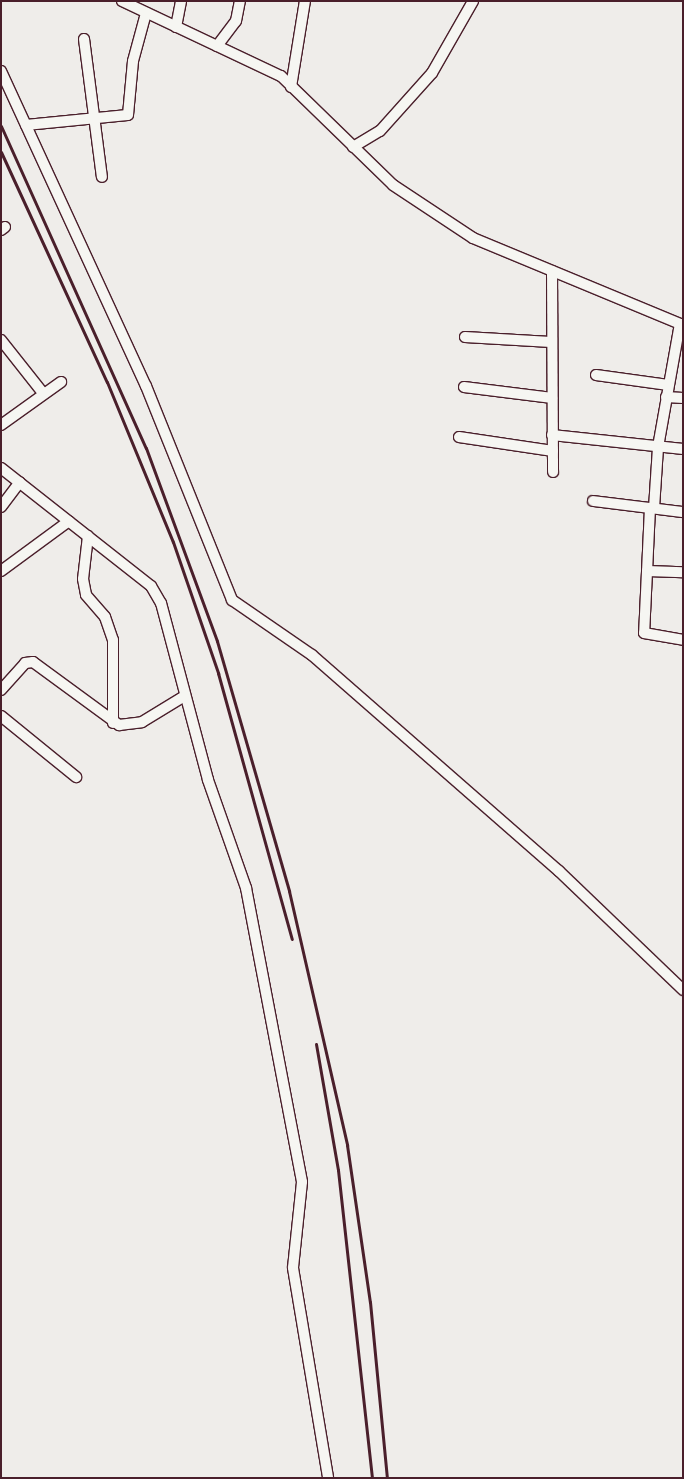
<!DOCTYPE html>
<html>
<head>
<meta charset="utf-8">
<style>
	body { margin:0 }
	#map { position:relative; width:684px; height:1479px; overflow:hidden; background:#efedea; font-family:Dekko,sans-serif }
	div>[style] { position:absolute }
	.roads { filter:drop-shadow(1px 0 #4a1f2b) drop-shadow(-1px 0 #4a1f2b) drop-shadow(0 1px #4a1f2b) drop-shadow(0 -1px #4a1f2b) }
	.minor>* { height:10px; margin:-5px; padding:0 5px; transform-origin:5px; border-radius:5px; background:#f6f6f2 }
	.rail>* { height:3px; margin:-1.5px; padding:0 1.5px; transform-origin:1.5px; border-radius:1.5px; background:#4a1f2b }
	span { translate:-50% -50%; white-space:nowrap; text-align:center; line-height:1.15; -webkit-text-stroke:5px #f6f6f2; paint-order:stroke }
	.frame { position:absolute; inset:0; border:2px solid #4a1f2b; pointer-events:none }
</style>
</head>
<body>
<div id="map">
	<div class="roads">
		<div class="minor">
			<i style="left:122px;top:1px;width:176px;rotate:25.3deg"></i>
			<i style="left:281px;top:76px;width:156px;rotate:44.2deg"></i>
			<i style="left:393px;top:185px;width:96px;rotate:33.5deg"></i>
			<i style="left:473px;top:238px;width:227px;rotate:22.5deg"></i>
			<i style="left:176px;top:27px;width:26px;rotate:-79deg"></i>
			<i style="left:84px;top:39px;width:139px;rotate:82.6deg"></i>
			<i style="left:217px;top:46px;width:31px;rotate:-53deg"></i>
			<i style="left:236px;top:21px;width:20px;rotate:-79deg"></i>
			<i style="left:1px;top:71px;width:347px;rotate:65.3deg"></i>
			<i style="left:146px;top:386px;width:231px;rotate:68.1deg"></i>
			<i style="left:232px;top:600px;width:97px;rotate:34.5deg"></i>
			<i style="left:312px;top:655px;width:328px;rotate:41.2deg"></i>
			<i style="left:559px;top:871px;width:172px;rotate:43.8deg"></i>
			<i style="left:291px;top:87px;width:87px;rotate:-80.8deg"></i>
			<i style="left:26px;top:125px;width:102px;rotate:-5.6deg"></i>
			<i style="left:128px;top:115px;width:54px;rotate:-84.7deg"></i>
			<i style="left:133px;top:61px;width:50px;rotate:-74.8deg"></i>
			<i style="left:353px;top:147px;width:31px;rotate:-31deg"></i>
			<i style="left:380px;top:131px;width:78px;rotate:-48.1deg"></i>
			<i style="left:432px;top:73px;width:83px;rotate:-60.3deg"></i>
			<i style="left:1px;top:230px;width:5px;rotate:-37deg"></i>
			<i style="left:552px;top:271px;width:201px;rotate:89.7deg"></i>
			<i style="left:465px;top:337px;width:86px;rotate:3.3deg"></i>
			<i style="left:1px;top:340px;width:68px;rotate:51.6deg"></i>
			<i style="left:596px;top:375px;width:73px;rotate:7.9deg"></i>
			<i style="left:464px;top:387px;width:89px;rotate:7.1deg"></i>
			<i style="left:666px;top:397px;width:17px;rotate:3deg"></i>
			<i style="left:1px;top:425px;width:74px;rotate:-35.6deg"></i>
			<i style="left:552px;top:435px;width:132px;rotate:6.1deg"></i>
			<i style="left:459px;top:437px;width:95px;rotate:8.5deg"></i>
			<i style="left:1px;top:468px;width:191px;rotate:38.2deg"></i>
			<i style="left:151px;top:586px;width:20px;rotate:60deg"></i>
			<i style="left:161px;top:603px;width:183px;rotate:75.1deg"></i>
			<i style="left:208px;top:780px;width:114px;rotate:70.6deg"></i>
			<i style="left:246px;top:888px;width:299px;rotate:79.2deg"></i>
			<i style="left:302px;top:1182px;width:86px;rotate:96deg"></i>
			<i style="left:293px;top:1268px;width:213px;rotate:80.5deg"></i>
			<i style="left:593px;top:501px;width:91px;rotate:7deg"></i>
			<i style="left:1px;top:507px;width:31px;rotate:-53deg"></i>
			<i style="left:650px;top:508px;width:125px;rotate:92.7deg"></i>
			<i style="left:644px;top:633px;width:40px;rotate:10deg"></i>
			<i style="left:654px;top:508px;width:61px;rotate:-86.2deg"></i>
			<i style="left:658px;top:447px;width:125px;rotate:-79.9deg"></i>
			<i style="left:88px;top:536px;width:43px;rotate:96.6deg"></i>
			<i style="left:83px;top:579px;width:16px;rotate:79deg"></i>
			<i style="left:86px;top:595px;width:29px;rotate:49deg"></i>
			<i style="left:105px;top:617px;width:24px;rotate:71deg"></i>
			<i style="left:113px;top:640px;width:83px;rotate:90deg"></i>
			<i style="left:1px;top:571px;width:84px;rotate:-36.3deg"></i>
			<i style="left:647px;top:571px;width:36px;rotate:2deg"></i>
			<i style="left:1px;top:690px;width:36px;rotate:-48deg"></i>
			<i style="left:25px;top:663px;width:8px;rotate:-7deg"></i>
			<i style="left:33px;top:662px;width:107px;rotate:36.2deg"></i>
			<i style="left:119px;top:725px;width:23px;rotate:-7deg"></i>
			<i style="left:142px;top:722px;width:48px;rotate:-31.4deg"></i>
			<i style="left:1px;top:716px;width:97px;rotate:39.1deg"></i>
		</div>
	</div>
	<div class="rail">
		<i style="left:1px;top:126px;width:353px;rotate:65.8deg"></i>
		<i style="left:146px;top:448px;width:206px;rotate:69.8deg"></i>
		<i style="left:217px;top:641px;width:260px;rotate:73.9deg"></i>
		<i style="left:289px;top:891px;width:261px;rotate:77.1deg"></i>
		<i style="left:347px;top:1145px;width:159px;rotate:81.7deg"></i>
		<i style="left:370px;top:1302px;width:177px;rotate:84.5deg"></i>
		<i style="left:1px;top:152px;width:253px;rotate:65.3deg"></i>
		<i style="left:107px;top:382px;width:173px;rotate:67.6deg"></i>
		<i style="left:173px;top:542px;width:139px;rotate:71deg"></i>
		<i style="left:218px;top:673px;width:276px;rotate:74.5deg"></i>
		<i style="left:316px;top:1044px;width:128px;rotate:80.1deg"></i>
		<i style="left:338px;top:1170px;width:310px;rotate:83.7deg"></i>
	</div>
	<div class="frame"></div>
</div>
</body>
</html>
